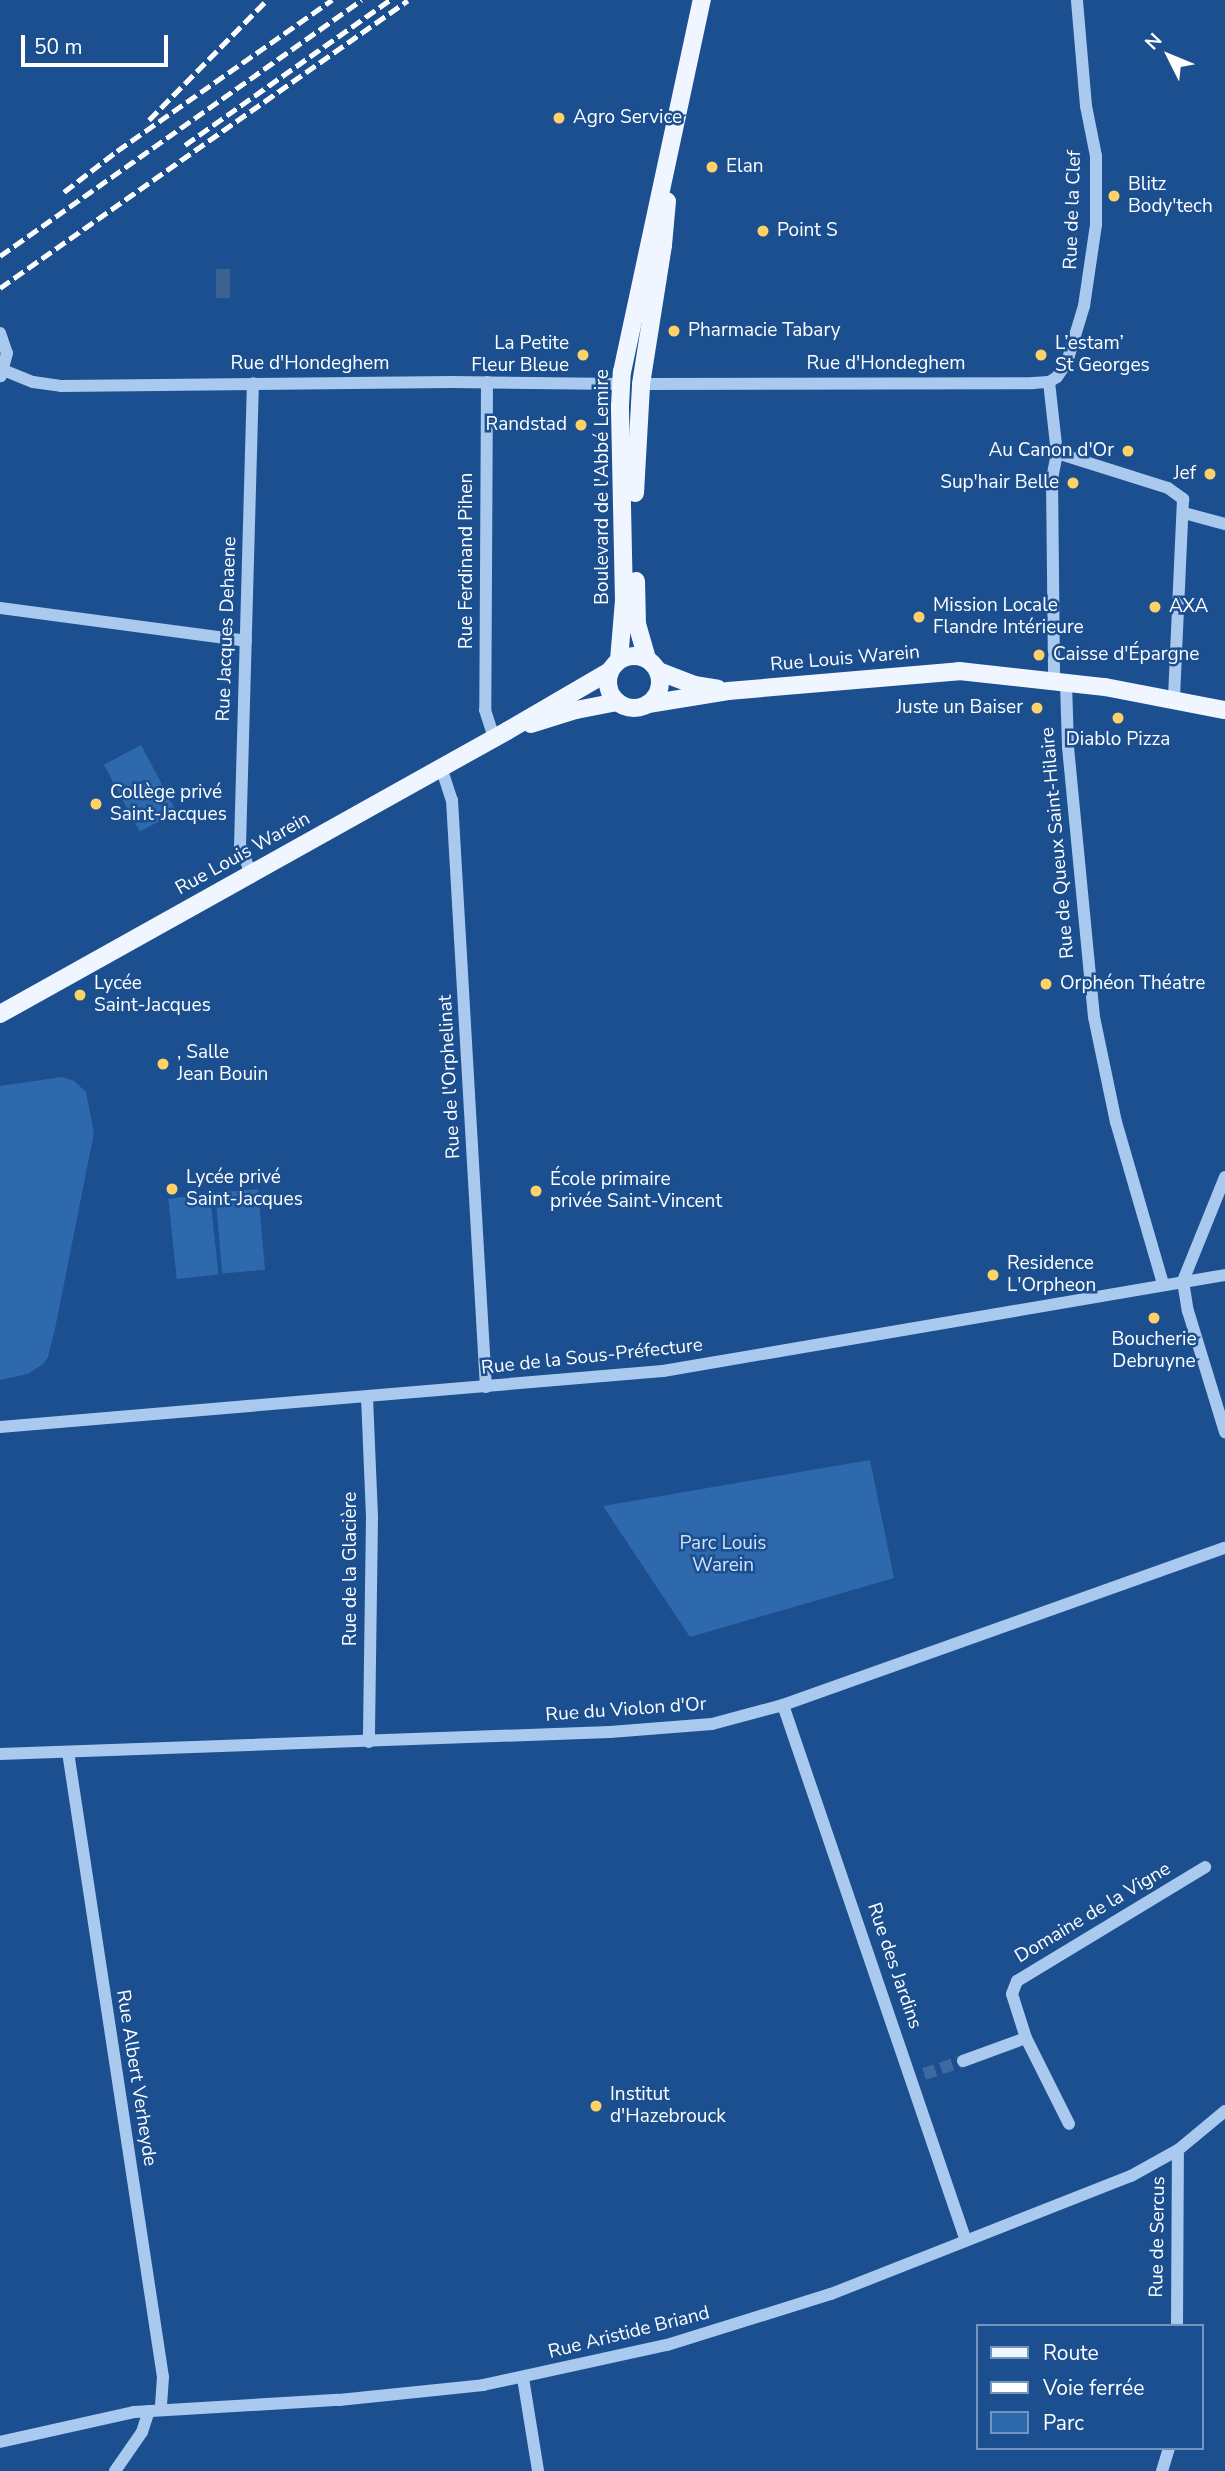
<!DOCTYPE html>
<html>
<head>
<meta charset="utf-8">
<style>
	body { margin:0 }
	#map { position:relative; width:1225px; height:2471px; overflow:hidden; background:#1b4f8f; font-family:"Nunito Sans",sans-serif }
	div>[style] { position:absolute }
	.green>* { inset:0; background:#2e69ad; transform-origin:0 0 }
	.water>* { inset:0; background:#3c6290; transform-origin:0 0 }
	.minor-tunnel>* { height:12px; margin-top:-6px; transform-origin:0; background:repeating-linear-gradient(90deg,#3d69a0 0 12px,transparent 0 18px) }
	.minor>* { height:12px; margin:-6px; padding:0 6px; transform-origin:6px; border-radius:6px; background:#a9c9ee }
	.major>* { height:18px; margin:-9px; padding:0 9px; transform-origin:9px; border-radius:9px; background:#f0f6ff }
	.major>.ring { margin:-9px; padding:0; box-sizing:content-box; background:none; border:18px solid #f0f6ff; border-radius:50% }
	.rail>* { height:5px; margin-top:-2.5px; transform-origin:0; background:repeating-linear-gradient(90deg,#fff 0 12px,transparent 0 17px) }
	.dots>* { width:19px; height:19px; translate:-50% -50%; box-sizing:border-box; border:4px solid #1b4f8f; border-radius:50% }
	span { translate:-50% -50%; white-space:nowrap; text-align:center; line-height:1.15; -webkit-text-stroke:5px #1b4f8f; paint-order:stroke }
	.poi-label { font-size:19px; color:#fff }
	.left { translate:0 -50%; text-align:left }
	.right { translate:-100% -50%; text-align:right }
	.street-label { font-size:19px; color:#fff }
	.park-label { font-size:19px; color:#cfe3fa }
	.legend { position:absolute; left:976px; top:2324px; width:228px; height:126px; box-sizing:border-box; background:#1b4f8f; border:2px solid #7695bc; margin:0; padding:9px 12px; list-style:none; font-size:21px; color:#fff }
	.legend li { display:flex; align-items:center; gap:14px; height:35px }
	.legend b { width:35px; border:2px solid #7695bc }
	.north { position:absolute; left:1134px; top:21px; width:70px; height:70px; -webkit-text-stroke:5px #1b4f8f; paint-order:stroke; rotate:313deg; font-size:19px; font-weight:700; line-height:28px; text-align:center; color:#fff }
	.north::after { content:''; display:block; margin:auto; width:24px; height:32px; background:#fff; clip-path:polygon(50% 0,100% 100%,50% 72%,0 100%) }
	.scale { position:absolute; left:21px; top:35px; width:147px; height:32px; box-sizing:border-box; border:4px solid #fff; border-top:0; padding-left:9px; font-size:21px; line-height:24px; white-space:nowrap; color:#fff; -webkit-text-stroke:5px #1b4f8f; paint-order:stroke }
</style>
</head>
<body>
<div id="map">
	<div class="green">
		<i style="left:141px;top:745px;width:76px;height:42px;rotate:62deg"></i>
		<i style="clip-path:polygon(62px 1077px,74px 1081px,86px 1092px,94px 1133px,55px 1329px,48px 1357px,43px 1364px,28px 1374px,0 1380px,0 1086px)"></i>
		<i style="left:258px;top:1189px;width:81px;height:43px;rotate:85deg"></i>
		<i style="left:210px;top:1194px;width:81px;height:42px;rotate:84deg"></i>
		<i style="clip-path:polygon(870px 1460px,894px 1578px,690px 1637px,603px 1506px)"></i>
	</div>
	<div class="water">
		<i style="left:216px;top:269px;width:14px;height:29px"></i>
	</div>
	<div class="minor-tunnel">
		<i style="left:924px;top:2074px;width:41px;rotate:-18.4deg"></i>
	</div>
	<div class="minor">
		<i style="left:0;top:333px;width:21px;rotate:71deg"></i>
		<i style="left:7px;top:353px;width:24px;rotate:105deg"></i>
		<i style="left:3px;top:370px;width:32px;rotate:22deg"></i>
		<i style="left:33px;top:382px;width:28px;rotate:8deg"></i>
		<i style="left:61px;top:386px;width:391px;rotate:-0.6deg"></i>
		<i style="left:452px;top:382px;width:169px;rotate:0.7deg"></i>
		<i style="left:487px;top:382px;width:328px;rotate:90.3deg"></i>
		<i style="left:485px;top:710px;width:29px;rotate:72deg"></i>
		<i style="left:1049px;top:382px;width:71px;rotate:83.6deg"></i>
		<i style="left:1057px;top:453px;width:26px;rotate:101deg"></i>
		<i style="left:1052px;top:479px;width:203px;rotate:89.4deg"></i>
		<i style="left:641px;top:384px;width:392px;rotate:-0.1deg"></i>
		<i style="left:1033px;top:383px;width:16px;rotate:-4deg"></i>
		<i style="left:1049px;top:382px;width:9px;rotate:-32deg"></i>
		<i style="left:1057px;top:377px;width:18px;rotate:-56deg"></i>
		<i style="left:1067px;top:362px;width:59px;rotate:-73.1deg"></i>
		<i style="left:1084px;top:306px;width:82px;rotate:-81.6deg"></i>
		<i style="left:1096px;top:225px;width:69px;rotate:-90deg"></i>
		<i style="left:1096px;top:156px;width:51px;rotate:-101.3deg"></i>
		<i style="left:1086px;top:106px;width:106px;rotate:-94.9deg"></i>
		<i style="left:1057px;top:453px;width:116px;rotate:17.5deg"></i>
		<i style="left:1168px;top:488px;width:19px;rotate:36deg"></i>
		<i style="left:1183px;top:499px;width:201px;rotate:92.6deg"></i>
		<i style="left:1184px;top:513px;width:42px;rotate:15deg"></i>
		<i style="left:0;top:608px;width:248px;rotate:7.6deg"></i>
		<i style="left:1066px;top:683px;width:64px;rotate:88.2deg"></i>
		<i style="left:1068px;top:747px;width:271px;rotate:84.5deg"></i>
		<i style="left:1094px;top:1017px;width:107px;rotate:78.2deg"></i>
		<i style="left:1116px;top:1122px;width:169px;rotate:73.8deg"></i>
		<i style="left:441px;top:767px;width:35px;rotate:72deg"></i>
		<i style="left:452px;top:800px;width:588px;rotate:86.69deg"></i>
		<i style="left:251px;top:874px;width:30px;rotate:-111deg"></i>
		<i style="left:240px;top:846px;width:463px;rotate:-88.4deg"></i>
		<i style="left:1225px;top:1177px;width:112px;rotate:112deg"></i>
		<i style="left:1183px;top:1281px;width:30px;rotate:81deg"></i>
		<i style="left:1188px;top:1311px;width:127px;rotate:73deg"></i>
		<i style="left:367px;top:1397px;width:120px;rotate:87.6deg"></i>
		<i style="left:372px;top:1517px;width:225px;rotate:90.8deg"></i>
		<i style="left:0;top:1427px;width:665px;rotate:-4.83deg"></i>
		<i style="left:663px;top:1371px;width:570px;rotate:-9.69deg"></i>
		<i style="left:783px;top:1705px;width:566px;rotate:71.15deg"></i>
		<i style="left:68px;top:1752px;width:632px;rotate:81.36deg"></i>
		<i style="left:163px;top:2377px;width:32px;rotate:94deg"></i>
		<i style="left:0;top:1754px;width:610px;rotate:-2.07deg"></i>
		<i style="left:610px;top:1732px;width:102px;rotate:-4.5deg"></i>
		<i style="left:712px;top:1724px;width:73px;rotate:-15deg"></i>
		<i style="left:783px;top:1705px;width:469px;rotate:-19.6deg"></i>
		<i style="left:1026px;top:2038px;width:46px;rotate:-107.7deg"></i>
		<i style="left:1012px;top:1994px;width:14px;rotate:-69deg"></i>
		<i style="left:1017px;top:1981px;width:220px;rotate:-31.2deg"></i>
		<i style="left:963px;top:2061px;width:67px;rotate:-20.1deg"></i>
		<i style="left:1026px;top:2038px;width:96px;rotate:63.4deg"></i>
		<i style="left:1177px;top:2326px;width:176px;rotate:-89.7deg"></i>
		<i style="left:523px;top:2378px;width:94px;rotate:80.8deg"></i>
		<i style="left:0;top:2442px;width:137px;rotate:-12.6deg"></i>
		<i style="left:134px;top:2412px;width:205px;rotate:-3.4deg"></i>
		<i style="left:339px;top:2400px;width:145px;rotate:-5.9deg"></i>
		<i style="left:483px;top:2385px;width:188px;rotate:-12.3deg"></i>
		<i style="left:667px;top:2345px;width:172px;rotate:-17.3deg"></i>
		<i style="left:831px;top:2294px;width:322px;rotate:-21.5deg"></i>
		<i style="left:1131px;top:2176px;width:54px;rotate:-29deg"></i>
		<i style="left:1178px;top:2150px;width:61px;rotate:-39.7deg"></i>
		<i style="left:115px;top:2471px;width:47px;rotate:-55.3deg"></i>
		<i style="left:142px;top:2432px;width:22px;rotate:-72deg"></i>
		<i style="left:1162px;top:2471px;width:24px;rotate:-73deg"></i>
	</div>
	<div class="major">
		<i style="left:635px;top:493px;width:109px;rotate:-86.8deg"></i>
		<i style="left:641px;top:384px;width:141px;rotate:-81deg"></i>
		<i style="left:663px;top:245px;width:44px;rotate:-84.8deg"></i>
		<i style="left:636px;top:581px;width:43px;rotate:88.7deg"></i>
		<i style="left:637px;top:624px;width:36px;rotate:74deg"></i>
		<i class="ring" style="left:608px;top:656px;width:34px;height:34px"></i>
		<i style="left:619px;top:660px;width:59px;rotate:-85.2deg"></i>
		<i style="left:624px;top:601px;width:195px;rotate:-91.2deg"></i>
		<i style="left:620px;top:406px;width:34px;rotate:-87deg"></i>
		<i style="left:622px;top:372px;width:381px;rotate:-77.9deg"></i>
		<i style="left:658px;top:671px;width:39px;rotate:21deg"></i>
		<i style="left:694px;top:685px;width:24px;rotate:9deg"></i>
		<i style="left:648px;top:704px;width:81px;rotate:-9.2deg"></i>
		<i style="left:728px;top:691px;width:232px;rotate:-4.9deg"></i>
		<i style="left:959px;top:671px;width:147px;rotate:6.3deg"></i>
		<i style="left:1105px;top:687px;width:122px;rotate:10.9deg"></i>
		<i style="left:531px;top:724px;width:47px;rotate:-17.3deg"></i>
		<i style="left:576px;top:710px;width:42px;rotate:-11deg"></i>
		<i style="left:0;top:1014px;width:581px;rotate:-29.17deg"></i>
		<i style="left:507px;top:731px;width:119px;rotate:-30.2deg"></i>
	</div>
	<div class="rail">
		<i style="left:149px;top:120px;width:168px;rotate:-45.5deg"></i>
		<i style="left:185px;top:145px;width:251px;rotate:-35.3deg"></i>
		<i style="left:64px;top:192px;width:67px;rotate:-37.7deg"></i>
		<i style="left:117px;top:151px;width:263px;rotate:-35.1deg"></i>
		<i style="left:0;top:256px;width:443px;rotate:-35.3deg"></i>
		<i style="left:0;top:288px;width:499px;rotate:-35.2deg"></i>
	</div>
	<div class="dots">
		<i style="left:559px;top:118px;background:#ffd166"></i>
		<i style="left:712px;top:167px;background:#ffd166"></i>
		<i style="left:1114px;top:196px;background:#ffd166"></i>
		<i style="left:763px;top:231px;background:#ffd166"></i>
		<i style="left:674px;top:331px;background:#ffd166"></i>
		<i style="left:583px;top:355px;background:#ffd166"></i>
		<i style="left:1041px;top:355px;background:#ffd166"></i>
		<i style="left:581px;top:425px;background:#ffd166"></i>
		<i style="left:1128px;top:451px;background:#ffd166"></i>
		<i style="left:1210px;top:474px;background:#ffd166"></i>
		<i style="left:1073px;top:483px;background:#ffd166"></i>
		<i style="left:1155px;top:607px;background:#ffd166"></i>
		<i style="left:919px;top:617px;background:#ffd166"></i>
		<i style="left:1039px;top:655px;background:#ffd166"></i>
		<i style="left:1037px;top:708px;background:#ffd166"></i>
		<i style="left:1118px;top:718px;background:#ffd166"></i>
		<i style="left:96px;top:804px;background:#ffd166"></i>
		<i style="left:1046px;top:984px;background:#ffd166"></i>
		<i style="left:80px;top:995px;background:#ffd166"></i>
		<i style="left:163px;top:1064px;background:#ffd166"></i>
		<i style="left:172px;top:1189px;background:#ffd166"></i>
		<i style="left:536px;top:1191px;background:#ffd166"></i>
		<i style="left:993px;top:1275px;background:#ffd166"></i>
		<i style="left:1154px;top:1318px;background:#ffd166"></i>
		<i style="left:596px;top:2106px;background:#ffd166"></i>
	</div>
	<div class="poi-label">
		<span class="left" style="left:573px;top:118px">Agro Service</span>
		<span class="left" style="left:726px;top:167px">Elan</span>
		<span class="left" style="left:1128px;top:196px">Blitz<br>Body'tech</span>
		<span class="left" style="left:777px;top:231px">Point S</span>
		<span class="left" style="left:688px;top:331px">Pharmacie Tabary</span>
		<span class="right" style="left:569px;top:355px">La Petite<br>Fleur Bleue</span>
		<span class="left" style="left:1055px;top:355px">L’estam’<br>St Georges</span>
		<span class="right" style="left:567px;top:425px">Randstad</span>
		<span class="right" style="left:1114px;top:451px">Au Canon d'Or</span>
		<span class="right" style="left:1196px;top:474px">Jef</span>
		<span class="right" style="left:1059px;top:483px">Sup'hair Belle</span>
		<span class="left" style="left:933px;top:617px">Mission Locale<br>Flandre Intérieure</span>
		<span class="left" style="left:1169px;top:607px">AXA</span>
		<span class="left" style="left:1053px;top:655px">Caisse d'Épargne</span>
		<span class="right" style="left:1023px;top:708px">Juste un Baiser</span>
		<span style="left:1118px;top:740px">Diablo Pizza</span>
		<span class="left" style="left:110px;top:804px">Collège privé<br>Saint-Jacques</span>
		<span class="left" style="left:94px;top:995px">Lycée<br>Saint-Jacques</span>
		<span class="left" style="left:1060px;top:984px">Orphéon Théatre</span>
		<span class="left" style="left:177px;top:1064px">, Salle<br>Jean Bouin</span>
		<span class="left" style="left:186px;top:1189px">Lycée privé<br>Saint-Jacques</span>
		<span class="left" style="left:550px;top:1191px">École primaire<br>privée Saint-Vincent</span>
		<span class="left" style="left:1007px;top:1275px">Residence<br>L'Orpheon</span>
		<span style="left:1154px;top:1351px">Boucherie<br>Debruyne</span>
		<span class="left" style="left:610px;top:2106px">Institut<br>d'Hazebrouck</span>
	</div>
	<div class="street-label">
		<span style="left:1073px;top:210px;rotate:-88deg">Rue de la Clef</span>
		<span style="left:310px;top:364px">Rue d'Hondeghem</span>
		<span style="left:886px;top:364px">Rue d'Hondeghem</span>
		<span style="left:603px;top:487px;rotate:-90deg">Boulevard de l'Abbé Lemire</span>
		<span style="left:467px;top:561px;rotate:-90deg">Rue Ferdinand Pihen</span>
		<span style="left:227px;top:629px;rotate:-88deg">Rue Jacques Dehaene</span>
		<span style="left:845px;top:659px;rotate:-5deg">Rue Louis Warein</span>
		<span style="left:1058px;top:843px;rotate:-95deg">Rue de Queux Saint-Hilaire</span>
		<span style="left:243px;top:854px;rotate:-29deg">Rue Louis Warein</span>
		<span style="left:450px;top:1077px;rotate:-93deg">Rue de l'Orphelinat</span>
		<span style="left:592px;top:1357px;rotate:-6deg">Rue de la Sous-Préfecture</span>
		<span style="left:351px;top:1569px;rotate:-90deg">Rue de la Glacière</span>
		<span style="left:626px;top:1710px;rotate:-4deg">Rue du Violon d'Or</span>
		<span style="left:1093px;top:1913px;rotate:-31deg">Domaine de la Vigne</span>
		<span style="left:894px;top:1966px;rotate:71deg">Rue des Jardins</span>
		<span style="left:136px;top:2078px;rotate:81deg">Rue Albert Verheyde</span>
		<span style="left:1158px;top:2237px;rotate:-89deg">Rue de Sercus</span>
		<span style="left:629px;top:2333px;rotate:-14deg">Rue Aristide Briand</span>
	</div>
	<div class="park-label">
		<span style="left:723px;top:1555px">Parc Louis<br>Warein</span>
	</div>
	<ul class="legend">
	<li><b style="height:9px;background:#f0f6ff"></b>Route</li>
	<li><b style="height:9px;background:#fff"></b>Voie ferrée</li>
	<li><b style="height:19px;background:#2e69ad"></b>Parc</li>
	</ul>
	<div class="north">N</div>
	<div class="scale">50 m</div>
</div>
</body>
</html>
